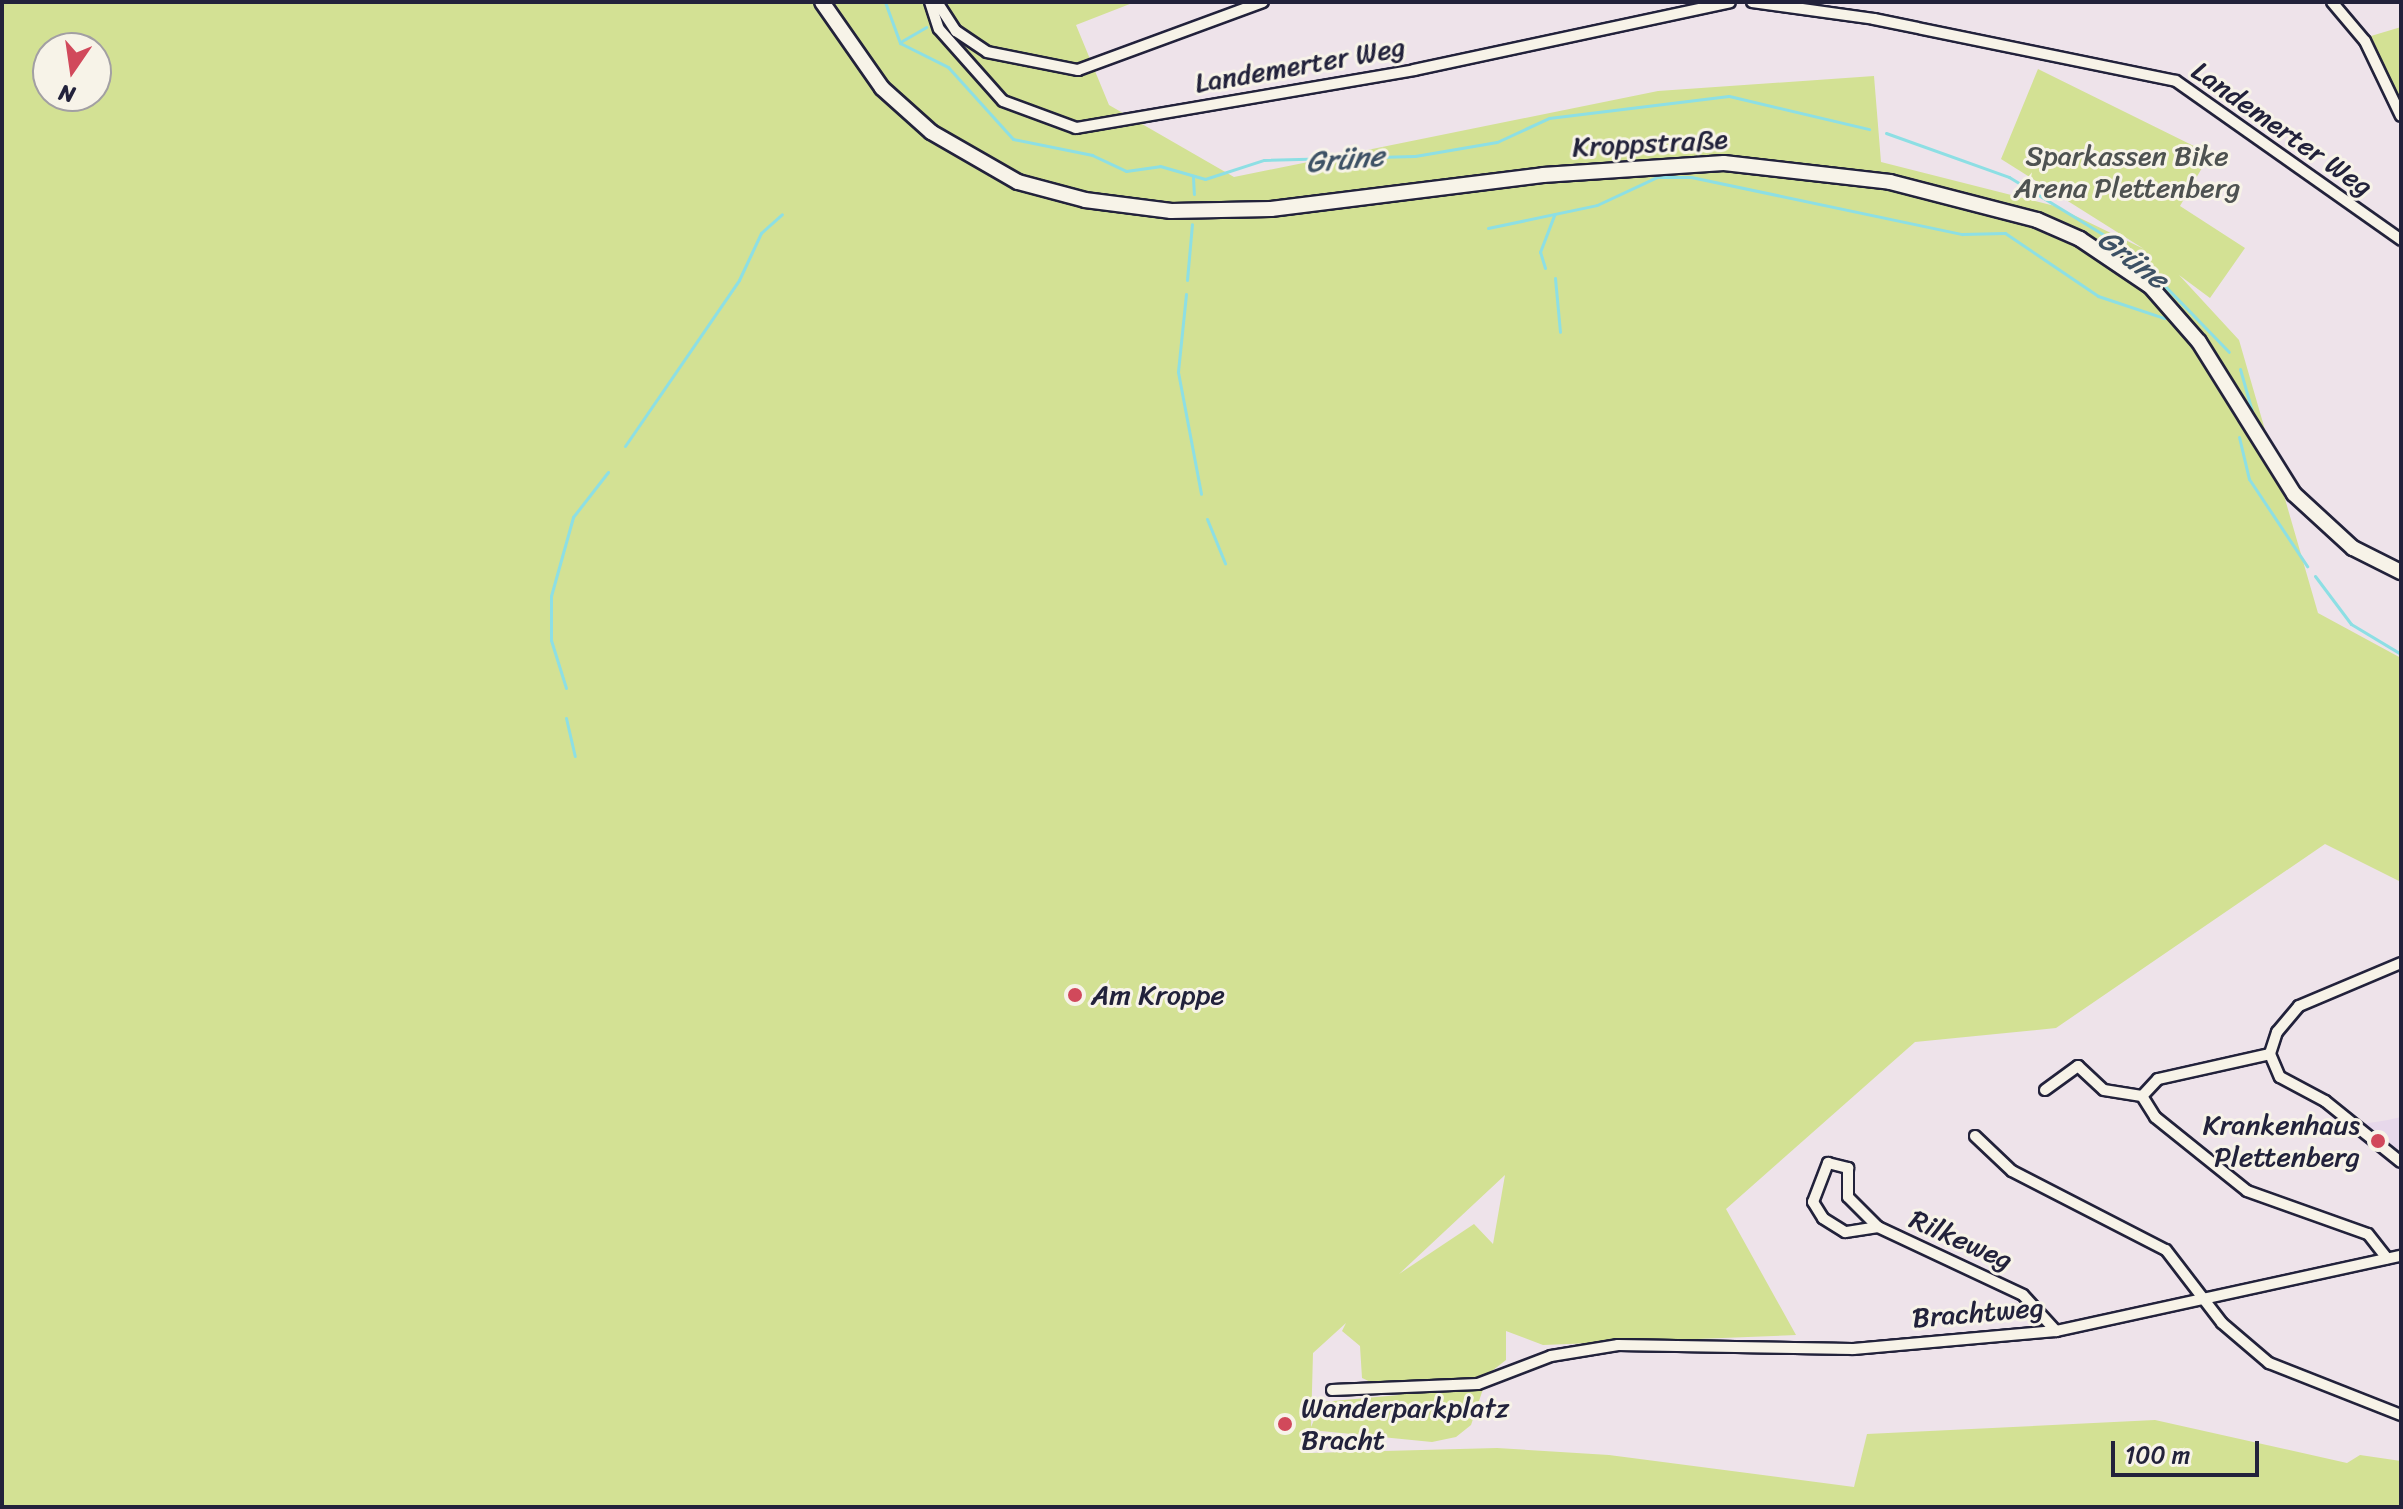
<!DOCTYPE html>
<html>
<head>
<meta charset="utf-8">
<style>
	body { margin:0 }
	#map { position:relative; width:2403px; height:1509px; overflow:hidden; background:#eee3ea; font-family:Sriracha,sans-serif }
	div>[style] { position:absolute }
	.built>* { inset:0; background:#e7d8eb }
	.green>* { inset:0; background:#d3e194 }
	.stream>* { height:3px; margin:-1.5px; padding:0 1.5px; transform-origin:1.5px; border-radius:1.5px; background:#8ddfe4 }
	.roads { filter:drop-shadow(2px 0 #22223b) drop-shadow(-2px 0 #22223b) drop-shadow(0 2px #22223b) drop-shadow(0 -2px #22223b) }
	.street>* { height:10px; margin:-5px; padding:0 5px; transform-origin:5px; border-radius:5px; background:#f7f3e8 }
	.secondary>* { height:14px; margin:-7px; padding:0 7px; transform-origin:7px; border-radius:7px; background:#f7f3e8 }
	.dots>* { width:22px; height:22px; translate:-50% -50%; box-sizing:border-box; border:4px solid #f7f3e8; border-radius:50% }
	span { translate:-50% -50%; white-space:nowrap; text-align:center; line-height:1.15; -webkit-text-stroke:6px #f7f3e8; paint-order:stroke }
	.street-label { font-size:28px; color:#22223b }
	.park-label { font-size:28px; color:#4e5251 }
	.poi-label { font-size:28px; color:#22223b }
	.left { translate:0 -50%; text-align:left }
	.right { translate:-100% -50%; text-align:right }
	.water-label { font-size:30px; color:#3d5165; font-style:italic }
	.frame { position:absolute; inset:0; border:4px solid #22223b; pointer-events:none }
	.north { position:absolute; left:32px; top:32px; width:80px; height:80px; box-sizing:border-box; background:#f7f3e8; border:2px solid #a29fa3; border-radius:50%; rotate:193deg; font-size:22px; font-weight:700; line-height:32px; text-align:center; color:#22223b }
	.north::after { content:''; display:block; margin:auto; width:28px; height:36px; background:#d1495b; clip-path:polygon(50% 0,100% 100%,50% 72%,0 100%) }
	.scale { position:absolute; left:2111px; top:1441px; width:148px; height:36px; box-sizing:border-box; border:4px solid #22223b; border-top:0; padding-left:10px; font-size:24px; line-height:28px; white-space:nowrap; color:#22223b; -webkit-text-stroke:6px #f7f3e8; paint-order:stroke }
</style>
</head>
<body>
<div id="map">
	<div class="built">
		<i style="clip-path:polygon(2401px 1117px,2401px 1172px,2343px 1127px,2388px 1120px)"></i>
	</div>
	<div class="green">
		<i style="clip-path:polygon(evenodd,2px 2px,1135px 2px,1076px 25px,1109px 105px,1234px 177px,1658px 91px,1874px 76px,1881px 162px,2055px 206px,2144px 249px,2001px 159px,2038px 69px,2210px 154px,2180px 206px,2245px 248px,2210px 298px,2179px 275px,2239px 340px,2318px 613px,2401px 658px,2401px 882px,2325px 844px,2056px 1028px,1915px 1042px,1726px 1209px,1796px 1335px,1543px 1345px,1506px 1331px,1506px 1360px,1488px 1374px,1471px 1425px,1456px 1437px,1432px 1442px,1311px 1430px,1309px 1453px,1497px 1448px,1609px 1455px,1854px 1487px,1867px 1434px,2155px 1420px,2347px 1463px,2360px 1455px,2401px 1461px,2401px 1507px,2px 1507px,2px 2px,48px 48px,96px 48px,96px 96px,48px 96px,48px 48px,2px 2px,1505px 1175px,1493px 1244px,1474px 1224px,1399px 1274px,1505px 1175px,2px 2px,1346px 1323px,1342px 1331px,1360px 1346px,1362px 1378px,1399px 1395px,1322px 1402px,1311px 1427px,1313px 1353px,1346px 1323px)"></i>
		<i style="clip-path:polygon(2401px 27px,2401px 104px,2371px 36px)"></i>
	</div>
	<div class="stream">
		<i style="left:885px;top:2px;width:44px;rotate:69.9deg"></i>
		<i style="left:900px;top:43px;width:54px;rotate:26.6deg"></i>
		<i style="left:948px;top:67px;width:97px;rotate:47.9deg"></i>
		<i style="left:1013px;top:139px;width:81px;rotate:11.4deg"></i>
		<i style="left:1092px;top:155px;width:38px;rotate:25deg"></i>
		<i style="left:1126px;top:171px;width:34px;rotate:-8deg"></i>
		<i style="left:1160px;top:166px;width:47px;rotate:16.1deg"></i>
		<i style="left:1205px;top:179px;width:62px;rotate:-17.9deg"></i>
		<i style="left:1264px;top:160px;width:151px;rotate:-1.5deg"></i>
		<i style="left:1415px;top:156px;width:83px;rotate:-9.7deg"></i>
		<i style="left:1497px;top:142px;width:57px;rotate:-24.8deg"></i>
		<i style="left:1549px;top:118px;width:181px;rotate:-7deg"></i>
		<i style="left:1729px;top:96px;width:144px;rotate:13.3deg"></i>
		<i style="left:902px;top:41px;width:28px;rotate:-30deg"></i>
		<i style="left:1886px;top:133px;width:131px;rotate:19.7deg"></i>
		<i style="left:2009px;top:177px;width:144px;rotate:31.4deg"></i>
		<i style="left:2132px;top:252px;width:139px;rotate:45.9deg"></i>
		<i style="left:1193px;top:177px;width:17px;rotate:87deg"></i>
		<i style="left:1488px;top:228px;width:111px;rotate:-11.9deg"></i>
		<i style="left:1597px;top:205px;width:66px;rotate:-25deg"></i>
		<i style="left:1657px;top:177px;width:34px"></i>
		<i style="left:1691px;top:177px;width:277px;rotate:11.9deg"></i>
		<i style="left:1962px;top:234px;width:43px;rotate:-1.3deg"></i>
		<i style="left:2005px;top:233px;width:112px;rotate:34.1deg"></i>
		<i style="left:2098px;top:296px;width:70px;rotate:18.4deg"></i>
		<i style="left:1545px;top:268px;width:17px;rotate:-107deg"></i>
		<i style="left:1540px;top:252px;width:40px;rotate:-69deg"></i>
		<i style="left:1555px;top:278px;width:54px;rotate:84.7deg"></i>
		<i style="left:1187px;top:280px;width:56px;rotate:-84.9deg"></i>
		<i style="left:1186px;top:294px;width:78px;rotate:95.9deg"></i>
		<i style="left:1178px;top:372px;width:124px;rotate:79.3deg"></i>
		<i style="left:2240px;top:369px;width:44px;rotate:74.1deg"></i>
		<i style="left:2239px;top:437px;width:43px;rotate:76.6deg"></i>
		<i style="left:2249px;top:479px;width:105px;rotate:56.3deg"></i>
		<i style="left:625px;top:446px;width:201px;rotate:-55.5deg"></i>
		<i style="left:739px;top:280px;width:52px;rotate:-64.9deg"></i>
		<i style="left:761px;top:233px;width:28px;rotate:-42deg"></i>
		<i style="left:1207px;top:519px;width:48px;rotate:67.8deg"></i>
		<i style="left:2315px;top:576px;width:60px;rotate:53.1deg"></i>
		<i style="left:2351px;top:624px;width:58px;rotate:31deg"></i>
		<i style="left:566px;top:688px;width:50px;rotate:-107.4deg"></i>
		<i style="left:551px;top:640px;width:44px;rotate:-90deg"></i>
		<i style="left:551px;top:596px;width:82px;rotate:-74.4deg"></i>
		<i style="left:573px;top:517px;width:57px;rotate:-52.1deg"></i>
		<i style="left:566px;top:718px;width:39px;rotate:77deg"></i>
	</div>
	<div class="roads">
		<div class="street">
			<i style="left:930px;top:2px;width:28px;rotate:72deg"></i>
			<i style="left:939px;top:29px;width:96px;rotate:48.4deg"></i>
			<i style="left:1003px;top:101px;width:78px;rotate:20.3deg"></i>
			<i style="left:1076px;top:128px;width:343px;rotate:-9.7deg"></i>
			<i style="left:1414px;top:70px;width:323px;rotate:-12.1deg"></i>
			<i style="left:937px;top:2px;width:35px;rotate:57deg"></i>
			<i style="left:956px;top:31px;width:37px;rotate:34deg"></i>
			<i style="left:987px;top:52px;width:93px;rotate:11.2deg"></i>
			<i style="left:1078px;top:70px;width:197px;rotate:-20.2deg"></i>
			<i style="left:1752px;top:2px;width:123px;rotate:7.9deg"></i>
			<i style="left:1874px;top:19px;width:308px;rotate:11.6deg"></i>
			<i style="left:2176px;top:81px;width:276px;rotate:35.2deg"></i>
			<i style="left:2332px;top:2px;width:51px;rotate:49.8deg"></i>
			<i style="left:2365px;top:41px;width:83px;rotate:64.4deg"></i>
			<i style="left:2401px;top:963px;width:111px;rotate:157.1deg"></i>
			<i style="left:2299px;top:1006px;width:34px;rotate:130deg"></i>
			<i style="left:2277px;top:1032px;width:23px;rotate:108deg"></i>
			<i style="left:2270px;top:1054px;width:25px;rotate:67deg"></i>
			<i style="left:2280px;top:1077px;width:51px;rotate:28.1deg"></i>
			<i style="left:2325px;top:1101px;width:97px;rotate:38.8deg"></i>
			<i style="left:2270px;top:1054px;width:115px;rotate:167.4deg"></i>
			<i style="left:2158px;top:1079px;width:23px;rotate:133deg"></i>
			<i style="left:2142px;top:1096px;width:25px;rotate:58deg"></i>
			<i style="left:2155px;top:1117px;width:118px;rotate:38.8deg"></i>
			<i style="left:2247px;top:1191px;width:128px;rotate:19.6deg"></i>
			<i style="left:2368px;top:1234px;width:31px;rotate:52deg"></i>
			<i style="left:2045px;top:1090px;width:41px;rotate:-36deg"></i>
			<i style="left:2078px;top:1066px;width:35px;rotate:43deg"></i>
			<i style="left:2104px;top:1090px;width:38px;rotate:9deg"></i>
			<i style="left:1975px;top:1136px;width:51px;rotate:43.4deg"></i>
			<i style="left:2012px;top:1171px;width:173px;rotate:27.2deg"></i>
			<i style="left:2166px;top:1250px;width:92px;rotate:52.5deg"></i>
			<i style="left:2222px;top:1323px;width:62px;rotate:40.4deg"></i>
			<i style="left:2269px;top:1363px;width:142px;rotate:21.5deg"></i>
			<i style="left:1878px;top:1227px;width:33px;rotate:171deg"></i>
			<i style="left:1845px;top:1232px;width:26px;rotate:-148deg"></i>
			<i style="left:1823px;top:1218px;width:19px;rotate:-122deg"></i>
			<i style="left:1813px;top:1202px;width:42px;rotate:-69deg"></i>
			<i style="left:1828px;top:1163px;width:21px;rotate:14deg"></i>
			<i style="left:1848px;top:1168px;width:29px;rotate:90deg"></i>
			<i style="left:1848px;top:1197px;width:42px;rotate:45deg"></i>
			<i style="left:1878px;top:1227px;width:160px;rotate:25.1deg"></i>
			<i style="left:2023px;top:1295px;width:49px;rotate:47.5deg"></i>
			<i style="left:1332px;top:1390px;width:146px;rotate:-2.4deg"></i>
			<i style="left:1478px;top:1384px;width:78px;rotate:-21deg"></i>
			<i style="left:1551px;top:1356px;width:68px;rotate:-9.3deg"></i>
			<i style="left:1618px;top:1345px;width:235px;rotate:1deg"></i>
			<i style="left:1853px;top:1349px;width:204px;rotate:-5.1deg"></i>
			<i style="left:2056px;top:1331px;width:353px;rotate:-12.3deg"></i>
		</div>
		<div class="secondary">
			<i style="left:822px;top:2px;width:105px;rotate:55.1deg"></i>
			<i style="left:882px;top:88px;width:66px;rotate:41.9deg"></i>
			<i style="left:931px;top:132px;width:100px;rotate:29.9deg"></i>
			<i style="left:1018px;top:182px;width:69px;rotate:15deg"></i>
			<i style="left:1085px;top:200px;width:87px;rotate:7.3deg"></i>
			<i style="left:1171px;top:211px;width:100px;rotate:-1.1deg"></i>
			<i style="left:1271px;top:209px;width:274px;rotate:-7.1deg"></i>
			<i style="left:1543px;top:175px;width:181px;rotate:-3.8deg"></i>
			<i style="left:1724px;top:163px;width:167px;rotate:6.5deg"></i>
			<i style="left:1890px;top:182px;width:152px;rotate:14.5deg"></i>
			<i style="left:2037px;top:220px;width:47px;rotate:23.8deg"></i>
			<i style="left:2080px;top:239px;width:84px;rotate:33.9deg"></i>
			<i style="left:2150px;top:286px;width:74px;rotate:48.8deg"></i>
			<i style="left:2199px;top:342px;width:179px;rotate:58deg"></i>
			<i style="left:2294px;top:494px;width:80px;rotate:42.5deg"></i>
			<i style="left:2353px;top:548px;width:54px;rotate:26.6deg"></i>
		</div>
	</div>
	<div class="dots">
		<i style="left:1075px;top:995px;background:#d1495b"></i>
		<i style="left:2378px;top:1141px;background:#d1495b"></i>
		<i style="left:1285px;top:1424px;background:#d1495b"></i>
	</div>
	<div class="street-label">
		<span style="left:1300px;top:65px;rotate:-10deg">Landemerter Weg</span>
		<span style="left:2282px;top:129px;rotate:35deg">Landemerter Weg</span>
		<span style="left:1650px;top:143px;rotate:-3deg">Kroppstraße</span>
		<span style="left:1961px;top:1240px;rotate:24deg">Rilkeweg</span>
		<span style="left:1978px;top:1313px;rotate:-5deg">Brachtweg</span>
	</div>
	<div class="park-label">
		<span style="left:2127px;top:172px">Sparkassen Bike<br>Arena Plettenberg</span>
	</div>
	<div class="poi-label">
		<span class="left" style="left:1091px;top:995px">Am Kroppe</span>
		<span class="right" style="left:2360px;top:1141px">Krankenhaus<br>Plettenberg</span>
		<span class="left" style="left:1301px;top:1424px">Wanderparkplatz<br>Bracht</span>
	</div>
	<div class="water-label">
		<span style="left:1345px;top:159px;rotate:-5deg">Grüne</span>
		<span style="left:2133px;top:259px;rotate:37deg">Grüne</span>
	</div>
	<div class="frame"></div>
	<div class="north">N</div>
	<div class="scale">100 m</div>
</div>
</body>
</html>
